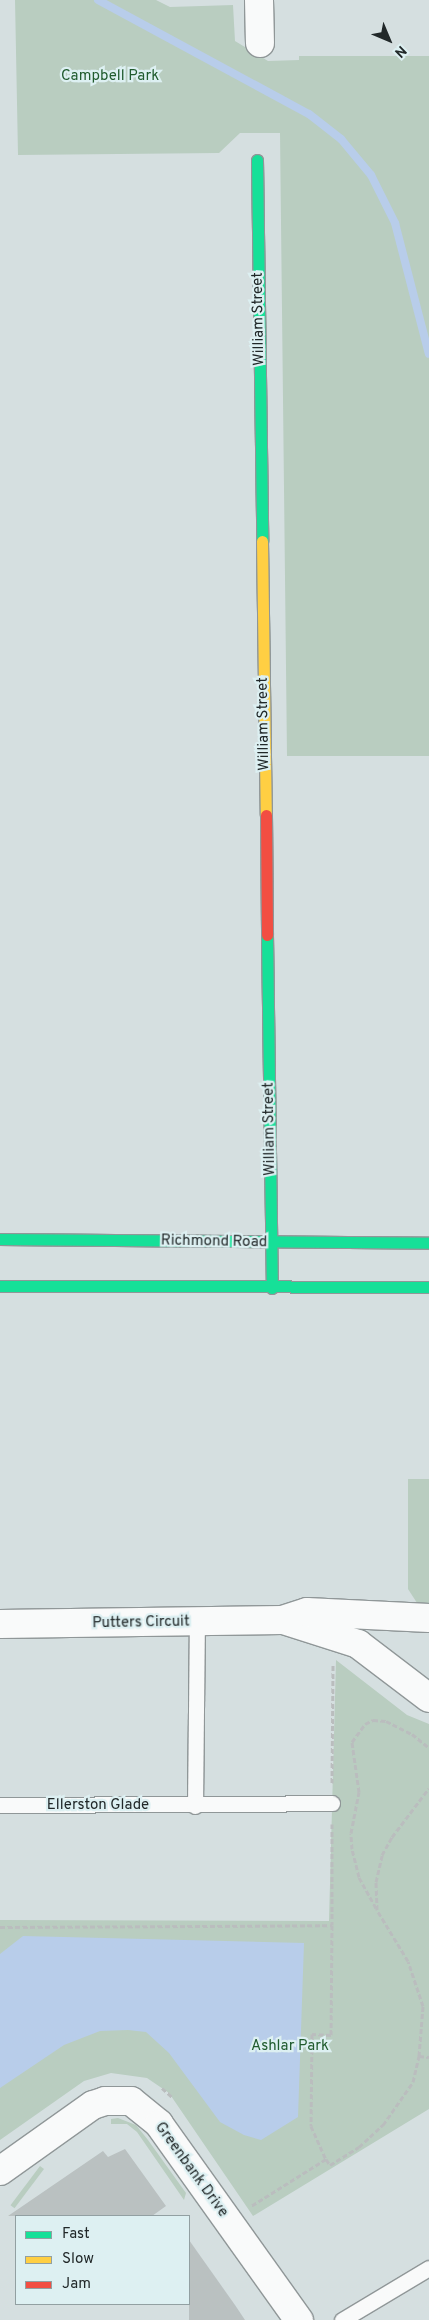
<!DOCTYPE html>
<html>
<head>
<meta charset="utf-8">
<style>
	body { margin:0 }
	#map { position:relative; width:429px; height:2320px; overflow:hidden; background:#d5dfe0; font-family:Overpass,sans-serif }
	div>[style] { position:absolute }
	.green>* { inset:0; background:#b9cdc0; transform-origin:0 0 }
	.water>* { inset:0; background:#b8cdea }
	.stream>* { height:8px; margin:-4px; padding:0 4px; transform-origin:4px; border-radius:4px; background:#b8cdea }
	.building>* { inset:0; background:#bac1c1 }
	.path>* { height:3px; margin-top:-1.5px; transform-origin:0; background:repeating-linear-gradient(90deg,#babdbe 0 5px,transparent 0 7.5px) }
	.roads { filter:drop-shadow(1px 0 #909798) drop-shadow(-1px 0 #909798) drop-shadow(0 1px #909798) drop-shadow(0 -1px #909798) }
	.lane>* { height:15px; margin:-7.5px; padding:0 7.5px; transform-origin:7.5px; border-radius:7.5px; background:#f9fafa }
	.street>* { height:28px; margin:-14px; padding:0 14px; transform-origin:14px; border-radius:14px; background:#f9fafa }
	.fast>* { height:11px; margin:-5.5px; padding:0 5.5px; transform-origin:5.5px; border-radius:5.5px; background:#16e098 }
	.slow>* { height:11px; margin:-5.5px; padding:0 5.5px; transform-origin:5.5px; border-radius:5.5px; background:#ffcf43 }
	.jam>* { height:11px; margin:-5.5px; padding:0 5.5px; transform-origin:5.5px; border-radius:5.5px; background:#f24e42 }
	span { translate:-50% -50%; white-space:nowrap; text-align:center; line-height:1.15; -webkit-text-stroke:4.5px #ddf0f2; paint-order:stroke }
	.park-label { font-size:15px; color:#205b2e }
	.street-label { font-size:15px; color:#212829 }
	.legend { position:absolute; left:15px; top:2215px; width:175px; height:90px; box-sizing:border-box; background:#ddf0f2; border:1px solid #92a0a2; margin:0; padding:6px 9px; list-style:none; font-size:15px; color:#212829 }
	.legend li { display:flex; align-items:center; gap:10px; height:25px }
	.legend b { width:25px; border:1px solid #92a0a2 }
	.north { position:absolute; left:364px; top:15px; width:50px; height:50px; -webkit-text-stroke:4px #ddf0f2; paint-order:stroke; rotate:135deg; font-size:14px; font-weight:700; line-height:20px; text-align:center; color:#212829 }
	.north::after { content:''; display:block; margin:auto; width:18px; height:22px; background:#212829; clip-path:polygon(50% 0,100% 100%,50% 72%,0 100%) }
</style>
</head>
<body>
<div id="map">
	<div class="green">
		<i style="clip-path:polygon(15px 0,156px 0,170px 7px,233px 5px,235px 41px,268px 61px,299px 60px,299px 56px,429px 56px,429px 756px,287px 756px,280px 133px,240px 133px,219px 153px,18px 155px)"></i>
		<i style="clip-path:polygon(408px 1479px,429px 1479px,429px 1608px,419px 1606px,408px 1589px)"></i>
		<i style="clip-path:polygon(336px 1660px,407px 1715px,429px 1724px,429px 2109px,253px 2216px,169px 2093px,147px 2078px,111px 2073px,84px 2081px,0 2140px,0 1920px,329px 1921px)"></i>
		<i style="clip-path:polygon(118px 2118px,136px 2125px,148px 2140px,186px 2193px,184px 2200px,137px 2132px,127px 2124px,111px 2124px,111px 2119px)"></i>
		<i style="left:40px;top:2166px;width:5px;height:49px;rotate:37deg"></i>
	</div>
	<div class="water">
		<i style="clip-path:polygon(23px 1936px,304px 1943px,298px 2117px,261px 2140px,244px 2135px,220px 2122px,169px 2053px,146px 2032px,128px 2030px,100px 2031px,64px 2045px,0 2088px,0 1954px)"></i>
	</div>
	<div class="stream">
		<i style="left:98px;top:0;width:240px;rotate:28.4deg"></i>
		<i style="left:309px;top:114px;width:41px;rotate:38deg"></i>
		<i style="left:341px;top:139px;width:47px;rotate:50.2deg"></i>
		<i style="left:371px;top:175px;width:54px;rotate:63.4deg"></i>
		<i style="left:395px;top:223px;width:135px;rotate:75.5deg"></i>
	</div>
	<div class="building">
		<i style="clip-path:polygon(125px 2149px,166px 2206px,152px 2216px,8px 2216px,103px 2151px,108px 2157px)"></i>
		<i style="clip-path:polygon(189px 2240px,235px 2305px,245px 2320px,189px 2320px)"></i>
	</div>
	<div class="path">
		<i style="left:332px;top:1783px;width:119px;rotate:-89.5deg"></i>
		<i style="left:332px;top:1824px;width:101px;rotate:90deg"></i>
		<i style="left:376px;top:1908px;width:35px;rotate:-119deg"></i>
		<i style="left:359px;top:1877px;width:29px;rotate:-104deg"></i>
		<i style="left:352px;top:1849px;width:16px;rotate:-94deg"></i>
		<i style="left:351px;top:1833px;width:42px;rotate:-79deg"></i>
		<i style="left:359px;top:1792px;width:50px;rotate:-98deg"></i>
		<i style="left:352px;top:1742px;width:22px;rotate:-54deg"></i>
		<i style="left:365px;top:1724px;width:9px;rotate:-27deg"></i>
		<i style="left:373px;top:1720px;width:13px;rotate:4deg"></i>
		<i style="left:386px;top:1721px;width:29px;rotate:27deg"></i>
		<i style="left:412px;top:1734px;width:22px;rotate:39deg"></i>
		<i style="left:0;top:1927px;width:332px;rotate:-0.3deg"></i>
		<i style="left:332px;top:1925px;width:110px;rotate:90.5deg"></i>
		<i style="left:331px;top:2035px;width:19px;rotate:-177deg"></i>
		<i style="left:312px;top:2034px;width:92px;rotate:90.6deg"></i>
		<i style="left:311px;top:2126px;width:36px;rotate:66deg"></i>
		<i style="left:326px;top:2159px;width:89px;rotate:147.9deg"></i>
		<i style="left:419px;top:2056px;width:50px;rotate:-85.4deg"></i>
		<i style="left:423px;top:2006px;width:47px;rotate:-108.4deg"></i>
		<i style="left:408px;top:1961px;width:60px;rotate:-121.3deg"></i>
		<i style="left:377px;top:1910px;width:28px;rotate:-92deg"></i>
		<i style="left:376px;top:1882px;width:28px;rotate:-77deg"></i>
		<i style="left:382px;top:1855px;width:21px;rotate:-61deg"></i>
		<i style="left:392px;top:1837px;width:61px;rotate:-52.9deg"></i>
		<i style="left:162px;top:2088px;width:13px;rotate:42deg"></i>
		<i style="left:326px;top:2159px;width:7px;rotate:56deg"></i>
		<i style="left:330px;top:2165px;width:34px;rotate:-32deg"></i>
		<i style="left:359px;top:2147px;width:33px;rotate:-43deg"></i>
		<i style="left:383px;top:2125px;width:52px;rotate:-55.1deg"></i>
		<i style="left:413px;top:2082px;width:27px;rotate:-77deg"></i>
		<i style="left:419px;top:2056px;width:10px;rotate:6deg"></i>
	</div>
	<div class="roads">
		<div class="lane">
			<i style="left:0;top:1805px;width:332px;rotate:-0.3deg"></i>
			<i style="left:195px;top:1806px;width:184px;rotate:-89.4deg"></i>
			<i style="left:342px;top:2320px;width:101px;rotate:-30.9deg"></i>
		</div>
		<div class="street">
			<i style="left:259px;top:0;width:43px;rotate:88.7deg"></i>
			<i style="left:283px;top:1620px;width:79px;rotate:17.7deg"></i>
			<i style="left:358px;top:1644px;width:89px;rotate:37.3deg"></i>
			<i style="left:0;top:1624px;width:282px;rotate:-0.8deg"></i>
			<i style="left:282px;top:1620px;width:26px;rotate:-18deg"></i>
			<i style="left:307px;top:1612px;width:122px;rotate:2.8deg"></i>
			<i style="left:0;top:2171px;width:114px;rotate:-35.4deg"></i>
			<i style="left:93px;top:2105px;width:13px;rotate:-18deg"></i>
			<i style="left:105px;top:2101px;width:26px"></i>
			<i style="left:131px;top:2101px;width:36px;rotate:39deg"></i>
			<i style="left:159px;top:2124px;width:241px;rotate:54.5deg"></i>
		</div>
		<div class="fast">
			<i style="left:257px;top:160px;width:381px;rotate:89.2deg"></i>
			<i style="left:267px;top:935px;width:353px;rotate:89.2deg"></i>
			<i style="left:0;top:1239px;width:429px;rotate:0.5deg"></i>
			<i style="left:0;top:1286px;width:429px;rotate:0.1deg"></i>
		</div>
		<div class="slow">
			<i style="left:262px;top:541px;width:274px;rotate:89.2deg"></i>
		</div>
		<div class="jam">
			<i style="left:266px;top:815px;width:120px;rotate:89.5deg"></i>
		</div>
	</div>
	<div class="park-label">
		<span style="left:110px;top:77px">Campbell Park</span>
		<span style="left:290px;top:2047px">Ashlar Park</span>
	</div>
	<div class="street-label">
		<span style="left:259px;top:319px;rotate:-91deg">William Street</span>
		<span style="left:264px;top:724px;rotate:-91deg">William Street</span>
		<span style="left:270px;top:1129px;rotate:-91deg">William Street</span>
		<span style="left:214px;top:1242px;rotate:1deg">Richmond Road</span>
		<span style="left:141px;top:1623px;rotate:-1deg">Putters Circuit</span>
		<span style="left:98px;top:1806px">Ellerston Glade</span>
		<span style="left:191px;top:2170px;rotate:54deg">Greenbank Drive</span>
	</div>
	<ul class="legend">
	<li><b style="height:6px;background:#16e098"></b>Fast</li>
	<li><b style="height:6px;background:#ffcf43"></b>Slow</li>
	<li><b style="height:6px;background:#f24e42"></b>Jam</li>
	</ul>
	<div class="north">N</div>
</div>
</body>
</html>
